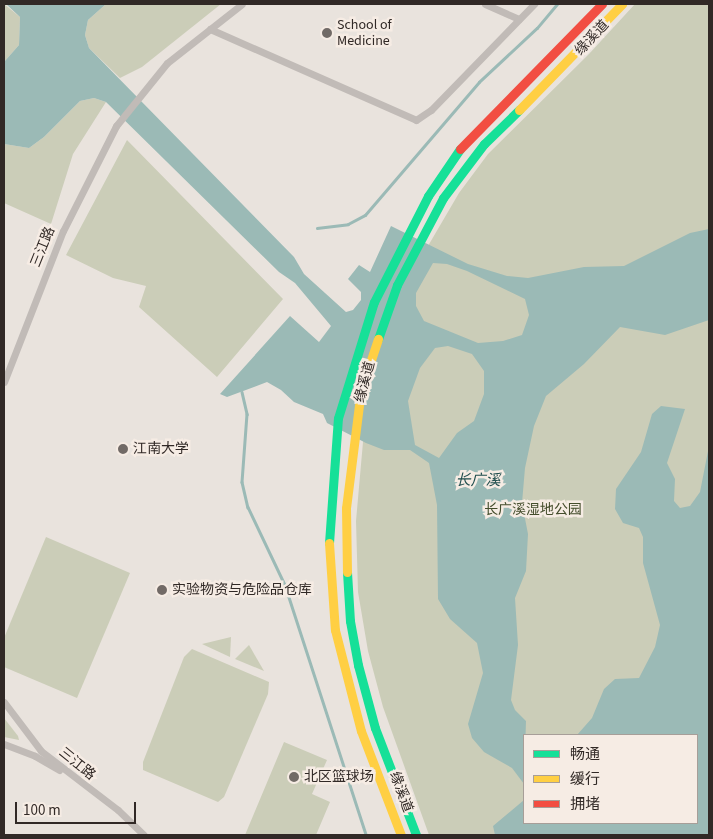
<!DOCTYPE html>
<html>
<head>
<meta charset="utf-8">
<style>
	body { margin:0 }
	#map { position:relative; width:713px; height:839px; overflow:hidden; background:#e9e3dd; font-family:"Source Sans 3","Noto Sans SC",sans-serif }
	div>[style] { position:absolute }
	.green>* { inset:0; background:#cbcdb8 }
	.water>* { inset:0; background:#9bbab6 }
	.stream>* { height:2.5px; margin:-1.25px; padding:0 1.25px; transform-origin:1.25px; border-radius:1.25px; background:#9bbab6 }
	.street>* { height:7px; margin:-3.5px; padding:0 3.5px; transform-origin:3.5px; border-radius:3.5px; background:#c1bbb7 }
	.fast>* { height:9px; margin:-4.5px; padding:0 4.5px; transform-origin:4.5px; border-radius:4.5px; background:#16e098 }
	.slow>* { height:9px; margin:-4.5px; padding:0 4.5px; transform-origin:4.5px; border-radius:4.5px; background:#ffcf43 }
	.jam>* { height:9px; margin:-4.5px; padding:0 4.5px; transform-origin:4.5px; border-radius:4.5px; background:#f24e42 }
	.dots>* { width:14px; height:14px; translate:-50% -50%; box-sizing:border-box; border:2px solid #f6ece4; border-radius:50% }
	span { translate:-50% -50%; white-space:nowrap; text-align:center; line-height:1.15; -webkit-text-stroke:5px #f6ece4; paint-order:stroke }
	.poi-label { font-size:14px; color:#312926 }
	.left { translate:0 -50%; text-align:left }
	.street-label { font-size:14px; color:#312926 }
	.park-label { font-size:14px; color:#444d2c }
	.water-label { font-size:15px; color:#204e4e; font-style:italic }
	.frame { position:absolute; inset:0; border:5px solid #312926; pointer-events:none }
	.legend { position:absolute; left:523px; top:734px; width:175px; height:90px; box-sizing:border-box; background:#f6ece4; border:1px solid #a79e98; margin:0; padding:6px 9px; list-style:none; font-size:15px; color:#312926 }
	.legend li { display:flex; align-items:center; gap:10px; height:25px }
	.legend b { width:25px; border:1px solid #a79e98 }
	.scale { position:absolute; left:15px; top:802px; width:121px; height:22px; box-sizing:border-box; border:2px solid #312926; border-top:0; padding-left:6px; font-size:15px; line-height:18px; white-space:nowrap; color:#312926; -webkit-text-stroke:4px #f6ece4; paint-order:stroke }
</style>
</head>
<body>
<div id="map">
	<div class="green">
		<i style="clip-path:polygon(4px 4px,20px 17px,19px 45px,4px 62px)"></i>
		<i style="clip-path:polygon(106px 4px,221px 4px,142px 67px,120px 78px,89px 48px,85px 35px,88px 20px)"></i>
		<i style="clip-path:polygon(evenodd,635px 4px,709px 4px,709px 835px,429px 835px,383px 707px,368px 651px,358px 592px,356px 521px,363px 442px,428px 246px,459px 193px,488px 154px,589px 54px,635px 4px,524px 735px,697px 735px,697px 823px,524px 823px,524px 735px)"></i>
		<i style="clip-path:polygon(94px 98px,106px 102px,73px 154px,51px 224px,4px 203px,4px 144px,29px 148px,44px 137px,80px 101px)"></i>
		<i style="clip-path:polygon(127px 140px,283px 299px,217px 377px,139px 307px,146px 286px,113px 278px,66px 255px)"></i>
		<i style="clip-path:polygon(46px 537px,130px 573px,77px 698px,4px 667px,4px 638px)"></i>
		<i style="clip-path:polygon(231px 637px,230px 657px,202px 644px)"></i>
		<i style="clip-path:polygon(249px 645px,264px 671px,235px 659px)"></i>
		<i style="clip-path:polygon(192px 649px,269px 682px,268px 694px,224px 797px,218px 802px,143px 770px,143px 762px,184px 657px)"></i>
		<i style="clip-path:polygon(4px 718px,18px 736px,19px 740px,4px 737px)"></i>
		<i style="clip-path:polygon(284px 742px,327px 760px,312px 794px,330px 802px,316px 835px,245px 835px)"></i>
	</div>
	<div class="water">
		<i style="clip-path:polygon(evenodd,6px 4px,106px 4px,88px 20px,85px 35px,89px 48px,294px 257px,304px 274px,346px 312px,353px 310px,361px 300px,361px 292px,348px 279px,359px 265px,370px 272px,391px 226px,468px 264px,507px 276px,528px 278px,584px 267px,624px 266px,690px 233px,709px 229px,709px 320px,665px 335px,620px 327px,584px 364px,546px 396px,534px 426px,525px 468px,522px 503px,528px 534px,526px 571px,515px 598px,518px 645px,511px 700px,515px 710px,526px 721px,524px 784px,512px 768px,484px 752px,472px 738px,468px 724px,483px 673px,477px 643px,450px 619px,438px 599px,437px 505px,429px 463px,410px 450px,384px 450px,366px 443px,327px 423px,323px 414px,294px 402px,281px 390px,267px 382px,227px 397px,220px 394px,290px 316px,319px 342px,331px 326px,295px 283px,279px 272px,106px 102px,94px 98px,80px 101px,44px 137px,29px 148px,4px 144px,4px 62px,19px 45px,20px 17px,6px 4px,433px 263px,447px 264px,467px 271px,525px 299px,529px 315px,522px 335px,503px 341px,478px 343px,424px 321px,416px 306px,416px 293px,433px 263px,6px 4px,448px 346px,472px 354px,484px 371px,484px 394px,474px 421px,457px 433px,439px 458px,415px 445px,408px 401px,420px 368px,435px 348px,448px 346px)"></i>
		<i style="clip-path:polygon(661px 406px,685px 409px,667px 463px,675px 479px,674px 501px,680px 508px,690px 506px,700px 492px,709px 446px,709px 835px,495px 835px,493px 826px,524px 800px,524px 823px,697px 823px,697px 735px,577px 735px,592px 718px,604px 689px,615px 679px,639px 678px,655px 647px,660px 625px,643px 563px,643px 537px,639px 528px,623px 523px,615px 509px,616px 489px,641px 452px,652px 414px)"></i>
	</div>
	<div class="stream">
		<i style="left:317px;top:228px;width:31px;rotate:-7deg"></i>
		<i style="left:348px;top:224px;width:19px;rotate:-28deg"></i>
		<i style="left:365px;top:215px;width:175px;rotate:-49.4deg"></i>
		<i style="left:479px;top:82px;width:79px;rotate:-43deg"></i>
		<i style="left:537px;top:28px;width:31px;rotate:-50deg"></i>
		<i style="left:242px;top:392px;width:23px;rotate:77deg"></i>
		<i style="left:247px;top:414px;width:68px;rotate:94.2deg"></i>
		<i style="left:242px;top:482px;width:26px;rotate:77deg"></i>
		<i style="left:248px;top:507px;width:86px;rotate:64.6deg"></i>
		<i style="left:285px;top:585px;width:263px;rotate:72deg"></i>
	</div>
	<div class="street">
		<i style="left:485px;top:4px;width:37px;rotate:24deg"></i>
		<i style="left:210px;top:29px;width:225px;rotate:23.8deg"></i>
		<i style="left:416px;top:120px;width:18px;rotate:-34deg"></i>
		<i style="left:431px;top:110px;width:148px;rotate:-45.8deg"></i>
		<i style="left:4px;top:382px;width:162px;rotate:-68.7deg"></i>
		<i style="left:63px;top:231px;width:118px;rotate:-63.2deg"></i>
		<i style="left:116px;top:126px;width:81px;rotate:-51deg"></i>
		<i style="left:167px;top:63px;width:95px;rotate:-38.2deg"></i>
		<i style="left:4px;top:702px;width:61px;rotate:52.9deg"></i>
		<i style="left:41px;top:751px;width:97px;rotate:37.5deg"></i>
		<i style="left:118px;top:810px;width:36px;rotate:44deg"></i>
		<i style="left:4px;top:744px;width:33px;rotate:21deg"></i>
		<i style="left:35px;top:756px;width:28px;rotate:30deg"></i>
	</div>
	<div class="fast">
		<i style="left:378px;top:339px;width:57px;rotate:-70.6deg"></i>
		<i style="left:397px;top:285px;width:98px;rotate:-62.1deg"></i>
		<i style="left:443px;top:198px;width:68px;rotate:-52.8deg"></i>
		<i style="left:484px;top:144px;width:49px;rotate:-44.2deg"></i>
		<i style="left:329px;top:543px;width:125px;rotate:-85.9deg"></i>
		<i style="left:338px;top:418px;width:121px;rotate:-72.8deg"></i>
		<i style="left:374px;top:302px;width:119px;rotate:-63deg"></i>
		<i style="left:428px;top:196px;width:57px;rotate:-55.8deg"></i>
		<i style="left:347px;top:572px;width:49px;rotate:86.5deg"></i>
		<i style="left:350px;top:621px;width:45px;rotate:79.7deg"></i>
		<i style="left:358px;top:665px;width:65px;rotate:74.9deg"></i>
		<i style="left:375px;top:728px;width:115px;rotate:69deg"></i>
	</div>
	<div class="slow">
		<i style="left:519px;top:110px;width:148px;rotate:-45.8deg"></i>
		<i style="left:329px;top:543px;width:87px;rotate:86.1deg"></i>
		<i style="left:335px;top:630px;width:104px;rotate:75.6deg"></i>
		<i style="left:361px;top:731px;width:111px;rotate:69deg"></i>
		<i style="left:347px;top:572px;width:64px;rotate:-90.9deg"></i>
		<i style="left:346px;top:508px;width:119px;rotate:-82.8deg"></i>
		<i style="left:361px;top:390px;width:54px;rotate:-71.6deg"></i>
	</div>
	<div class="jam">
		<i style="left:460px;top:149px;width:203px;rotate:-45.6deg"></i>
	</div>
	<div class="dots">
		<i style="left:327px;top:33px;background:#716a66"></i>
		<i style="left:123px;top:449px;background:#716a66"></i>
		<i style="left:162px;top:590px;background:#716a66"></i>
		<i style="left:294px;top:777px;background:#716a66"></i>
	</div>
	<div class="poi-label">
		<span class="left" style="left:337px;top:33px">School of<br>Medicine</span>
		<span class="left" style="left:133px;top:449px">江南大学</span>
		<span class="left" style="left:172px;top:590px">实验物资与危险品仓库</span>
		<span class="left" style="left:304px;top:777px">北区篮球场</span>
	</div>
	<div class="street-label">
		<span style="left:592px;top:38px;rotate:-47deg">缘溪道</span>
		<span style="left:43px;top:247px;rotate:-68deg">三江路</span>
		<span style="left:365px;top:382px;rotate:-75deg">缘溪道</span>
		<span style="left:77px;top:764px;rotate:39deg">三江路</span>
		<span style="left:401px;top:792px;rotate:70deg">缘溪道</span>
	</div>
	<div class="park-label">
		<span style="left:533px;top:510px">长广溪湿地公园</span>
	</div>
	<div class="water-label">
		<span style="left:478px;top:481px">长广溪</span>
	</div>
	<div class="frame"></div>
	<ul class="legend">
	<li><b style="height:6px;background:#16e098"></b>畅通</li>
	<li><b style="height:6px;background:#ffcf43"></b>缓行</li>
	<li><b style="height:6px;background:#f24e42"></b>拥堵</li>
	</ul>
	<div class="scale">100 m</div>
</div>
</body>
</html>
